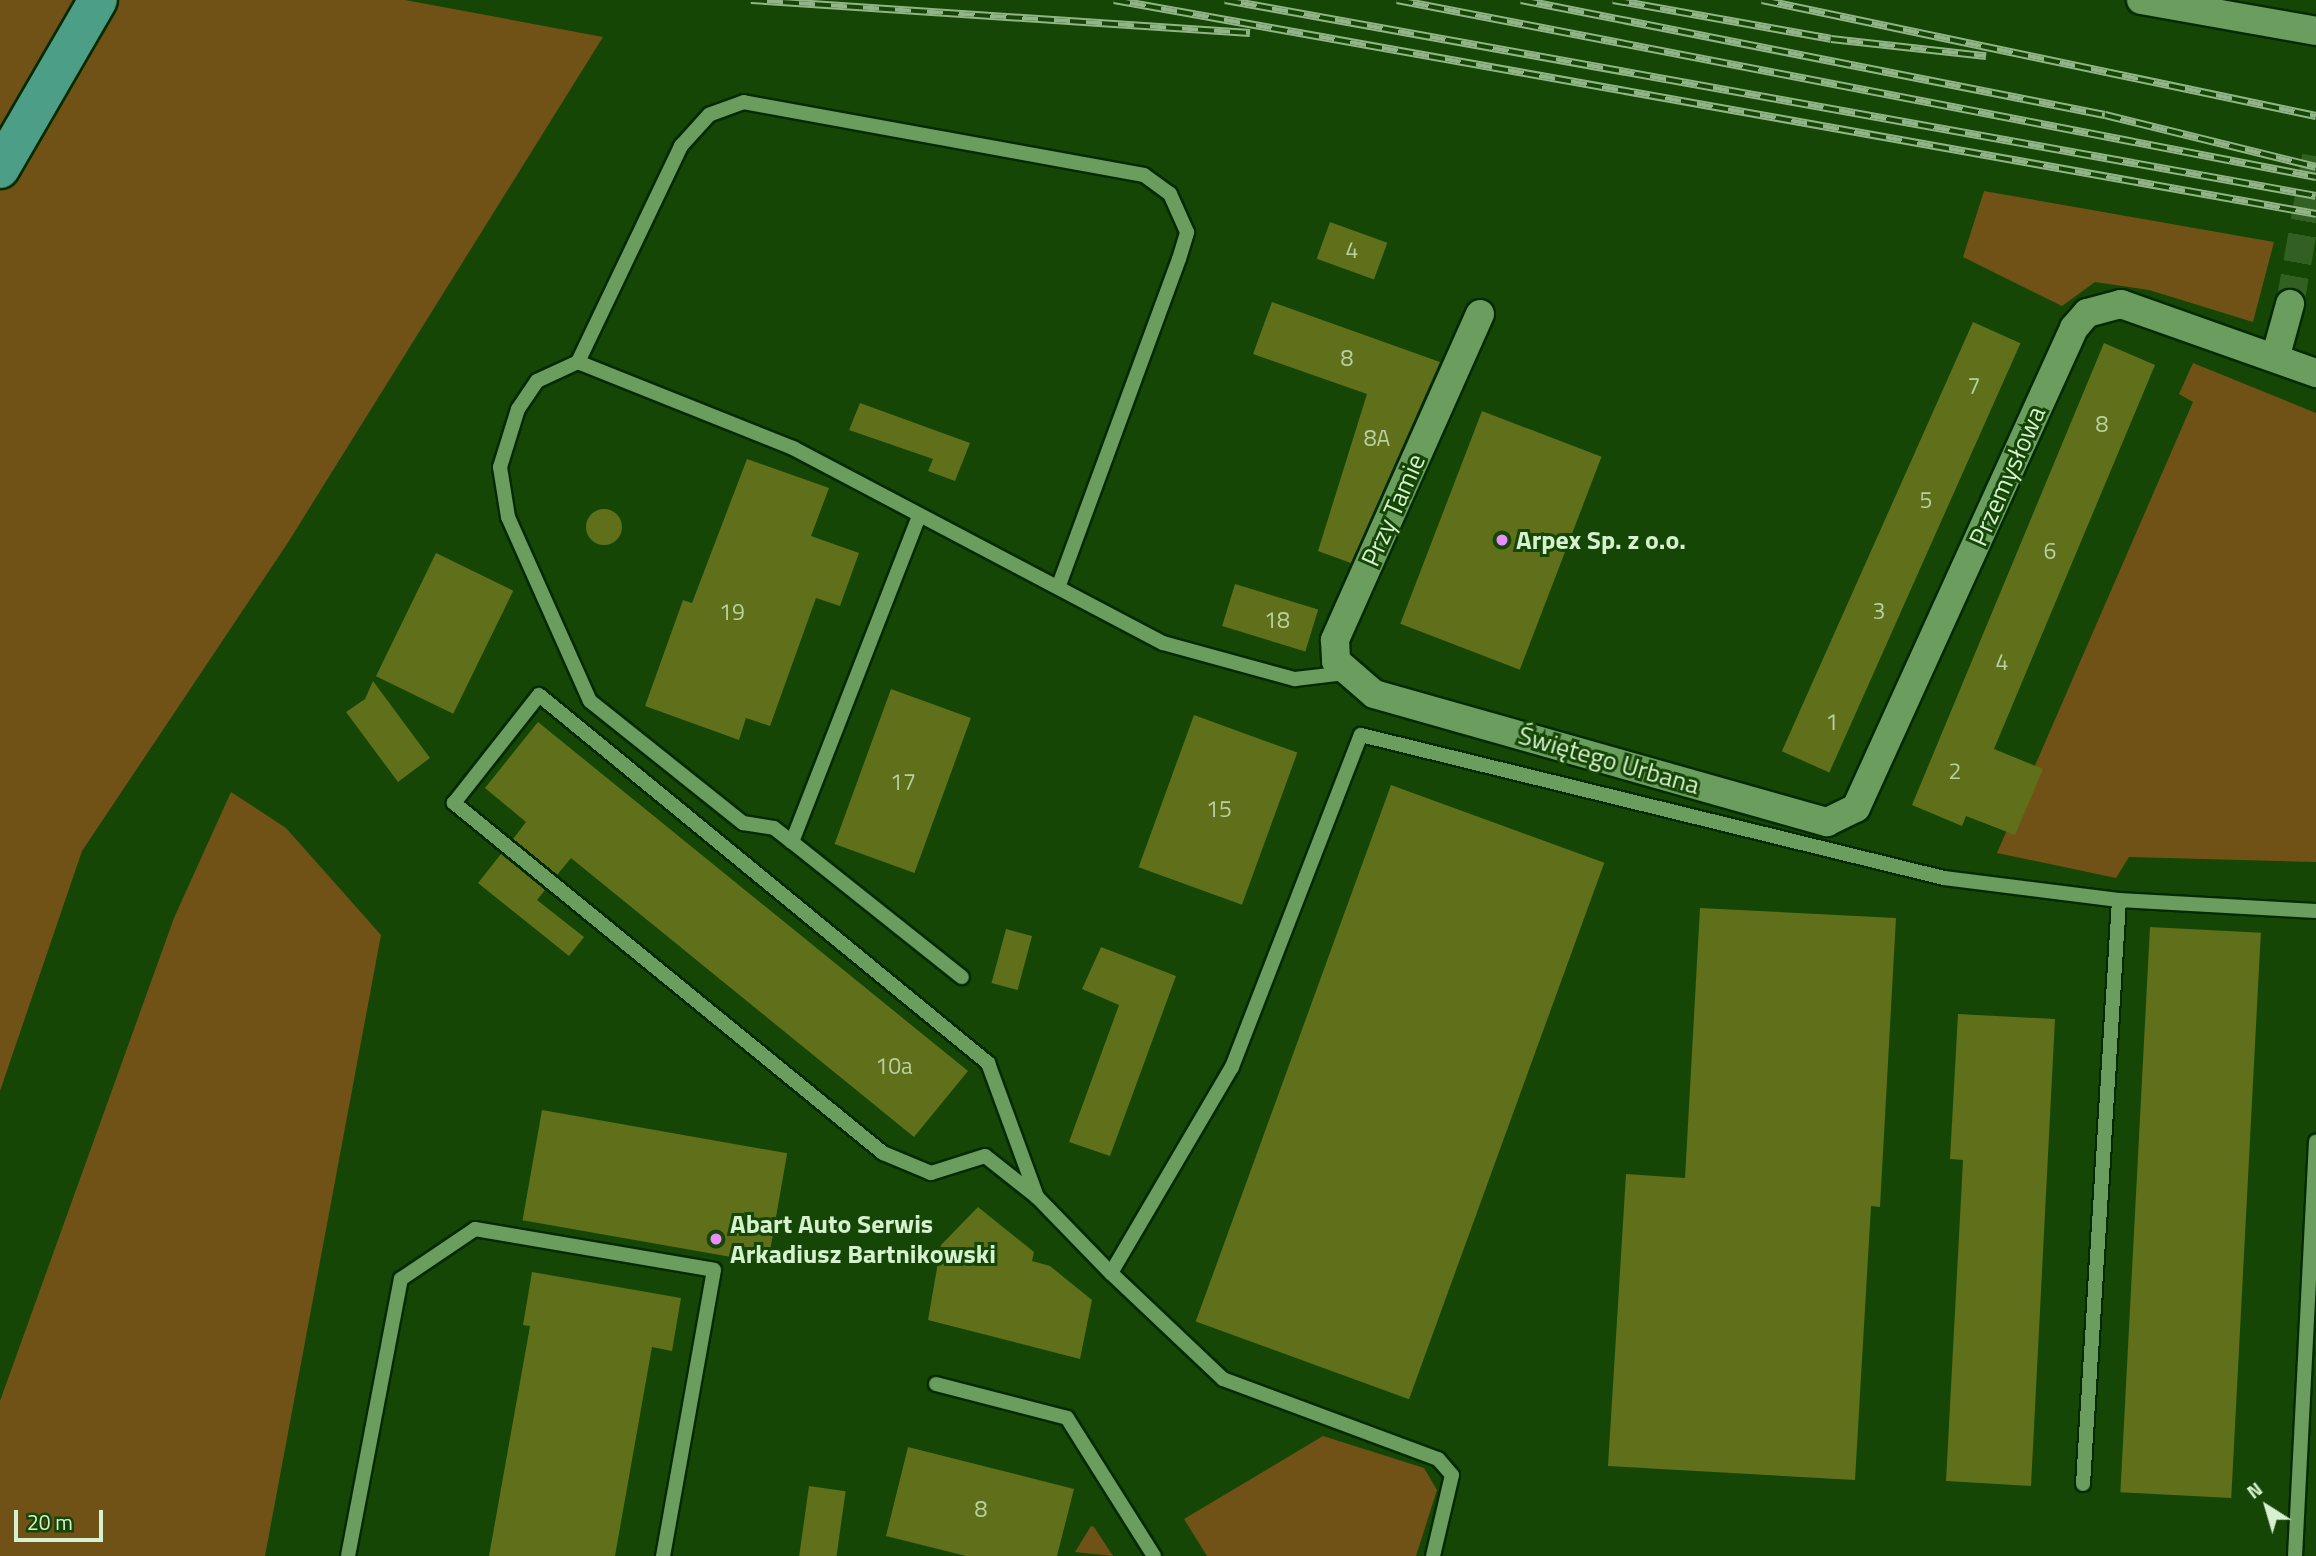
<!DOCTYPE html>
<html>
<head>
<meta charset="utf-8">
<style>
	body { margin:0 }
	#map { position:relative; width:2316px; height:1556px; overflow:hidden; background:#154605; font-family:"Titillium Web",sans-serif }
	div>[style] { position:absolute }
	.green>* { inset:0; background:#715216 }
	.building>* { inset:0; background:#5f6f1a; transform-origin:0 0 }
	.round { border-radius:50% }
	.minor-tunnel>* { height:28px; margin-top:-14px; transform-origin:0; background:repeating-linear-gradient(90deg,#326023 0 28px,transparent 0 42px) }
	.roads { filter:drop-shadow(2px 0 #042a00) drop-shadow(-2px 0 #042a00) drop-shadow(0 2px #042a00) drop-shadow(0 -2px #042a00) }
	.service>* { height:14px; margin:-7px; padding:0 7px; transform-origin:7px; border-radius:7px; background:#6a9d5e }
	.minor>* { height:28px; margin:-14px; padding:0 14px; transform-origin:14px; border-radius:14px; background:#6a9d5e }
	.primary>* { height:38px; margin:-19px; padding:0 19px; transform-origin:19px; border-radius:19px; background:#4d9e87 }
	.rail>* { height:8px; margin-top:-4px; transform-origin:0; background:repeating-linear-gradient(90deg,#154605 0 16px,#92b588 0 32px); box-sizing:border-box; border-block:2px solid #92b588 }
	.dots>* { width:19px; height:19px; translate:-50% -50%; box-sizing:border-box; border:4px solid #154605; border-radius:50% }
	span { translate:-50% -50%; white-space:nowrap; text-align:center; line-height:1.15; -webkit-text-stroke:6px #154605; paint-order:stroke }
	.number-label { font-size:23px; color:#b8d0a2 }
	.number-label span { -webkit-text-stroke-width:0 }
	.street-label { font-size:26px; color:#d6f1cf }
	.poi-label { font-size:26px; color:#d6f1cf; font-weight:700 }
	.left { translate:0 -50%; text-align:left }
	.north { position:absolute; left:2232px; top:1472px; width:70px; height:70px; -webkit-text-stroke:5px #154605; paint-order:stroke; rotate:323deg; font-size:19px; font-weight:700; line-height:28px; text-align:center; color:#d6f1cf }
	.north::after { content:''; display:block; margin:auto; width:24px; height:32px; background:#d6f1cf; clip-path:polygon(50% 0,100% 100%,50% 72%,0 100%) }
	.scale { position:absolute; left:14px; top:1510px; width:89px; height:32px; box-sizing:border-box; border:4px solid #d6f1cf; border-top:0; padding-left:9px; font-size:21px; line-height:24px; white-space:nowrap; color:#d6f1cf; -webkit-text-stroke:5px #154605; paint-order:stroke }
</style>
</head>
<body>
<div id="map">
	<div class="green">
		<i style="clip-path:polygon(0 0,405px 0,603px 37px,287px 544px,82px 851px,0 1091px)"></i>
		<i style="clip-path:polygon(1984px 191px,2274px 242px,2253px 322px,2149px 290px,2095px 282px,2062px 306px,1963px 257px)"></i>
		<i style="clip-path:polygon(2193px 363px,2316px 413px,2316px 862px,2129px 857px,2116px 878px,1997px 853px,2193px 402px,2179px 394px)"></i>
		<i style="clip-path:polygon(231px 792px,286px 828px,381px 935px,265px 1556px,0 1556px,0 1401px,174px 918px)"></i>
		<i style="clip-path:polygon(1323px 1436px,1424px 1468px,1437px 1490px,1416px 1556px,1207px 1556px,1184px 1519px)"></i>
		<i style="clip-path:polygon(1091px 1526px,1094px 1527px,1113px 1556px,1075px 1552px)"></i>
	</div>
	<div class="building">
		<i style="left:1330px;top:222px;width:61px;height:39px;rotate:20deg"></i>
		<i style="clip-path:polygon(1272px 302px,1440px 362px,1351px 563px,1318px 551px,1367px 394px,1253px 354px)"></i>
		<i style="left:1973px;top:322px;width:52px;height:470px;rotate:24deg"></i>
		<i style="clip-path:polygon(2104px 343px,2155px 365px,1994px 749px,2043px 769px,2015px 835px,1966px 816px,1962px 826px,1912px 805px)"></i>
		<i style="clip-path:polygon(860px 403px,970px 443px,955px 481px,928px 471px,933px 459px,849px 430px)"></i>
		<i style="left:1482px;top:411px;width:128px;height:228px;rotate:21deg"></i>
		<i style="clip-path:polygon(747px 459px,829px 488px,811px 536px,859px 553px,840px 606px,816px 598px,770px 726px,746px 718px,739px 740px,645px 706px,683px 600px,692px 603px)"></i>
		<i class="round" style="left:586px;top:509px;width:36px;height:36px"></i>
		<i style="left:436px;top:553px;width:86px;height:137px;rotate:26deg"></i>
		<i style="left:1235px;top:584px;width:87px;height:44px;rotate:17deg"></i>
		<i style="clip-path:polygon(373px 681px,430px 758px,398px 782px,346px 712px,365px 699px)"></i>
		<i style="left:891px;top:689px;width:85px;height:165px;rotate:20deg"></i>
		<i style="left:1194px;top:715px;width:110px;height:162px;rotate:20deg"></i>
		<i style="clip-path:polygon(538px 722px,968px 1071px,914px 1137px,571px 858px,557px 875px,513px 839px,526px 822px,485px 788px)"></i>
		<i style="left:1391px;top:785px;width:227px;height:571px;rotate:20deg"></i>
		<i style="clip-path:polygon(501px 854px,545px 890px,537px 900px,584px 937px,569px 956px,478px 883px)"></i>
		<i style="clip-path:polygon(1700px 908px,1896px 918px,1880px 1207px,1871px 1206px,1855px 1480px,1608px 1466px,1626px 1174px,1685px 1178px)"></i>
		<i style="left:2150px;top:927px;width:111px;height:566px;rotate:3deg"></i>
		<i style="left:1006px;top:929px;width:27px;height:56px;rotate:15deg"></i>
		<i style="clip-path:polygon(1101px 947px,1176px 976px,1110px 1156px,1069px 1142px,1119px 1005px,1082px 989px)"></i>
		<i style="clip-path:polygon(1958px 1014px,2055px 1019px,2031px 1486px,1946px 1481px,1963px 1160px,1950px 1159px)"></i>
		<i style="left:542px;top:1110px;width:249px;height:112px;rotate:10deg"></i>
		<i style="clip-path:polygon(978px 1207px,1034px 1252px,1032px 1261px,1050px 1266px,1092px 1300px,1080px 1359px,928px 1320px,941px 1245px)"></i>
		<i style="clip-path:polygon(532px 1272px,681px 1298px,672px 1351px,652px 1347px,615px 1556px,489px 1556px,530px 1326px,523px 1325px)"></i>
		<i style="clip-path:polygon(908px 1447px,1074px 1489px,1057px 1556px,966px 1556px,886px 1536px)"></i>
		<i style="left:809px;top:1486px;width:37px;height:71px;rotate:8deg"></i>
	</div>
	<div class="minor-tunnel">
		<i style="left:2290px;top:304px;width:150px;rotate:-80deg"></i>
	</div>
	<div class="roads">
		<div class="service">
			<i style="left:578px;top:362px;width:45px;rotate:155.1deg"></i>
			<i style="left:537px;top:381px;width:34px;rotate:124deg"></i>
			<i style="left:518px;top:409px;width:61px;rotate:107.2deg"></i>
			<i style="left:500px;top:467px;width:51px;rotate:80.9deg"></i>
			<i style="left:508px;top:517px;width:201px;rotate:66deg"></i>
			<i style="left:590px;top:701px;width:196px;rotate:38.6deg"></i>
			<i style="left:743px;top:823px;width:31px;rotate:9deg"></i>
			<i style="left:774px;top:828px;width:23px;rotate:38deg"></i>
			<i style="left:792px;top:842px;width:349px;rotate:-68.7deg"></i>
			<i style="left:1059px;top:585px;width:347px;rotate:-69.8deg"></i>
			<i style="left:1179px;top:259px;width:28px;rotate:-73deg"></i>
			<i style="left:1187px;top:232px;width:42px;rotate:-114.1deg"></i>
			<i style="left:1170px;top:194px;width:32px;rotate:-144deg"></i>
			<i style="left:1144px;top:175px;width:407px;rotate:-169.7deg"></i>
			<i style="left:744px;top:102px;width:37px;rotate:160deg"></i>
			<i style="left:709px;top:115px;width:42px;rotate:132.1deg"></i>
			<i style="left:681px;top:146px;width:239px;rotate:115.5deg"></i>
			<i style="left:578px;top:362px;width:232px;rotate:21.8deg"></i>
			<i style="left:793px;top:448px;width:418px;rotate:27.8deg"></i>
			<i style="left:1163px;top:643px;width:137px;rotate:15.3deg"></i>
			<i style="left:1295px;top:679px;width:50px;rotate:-6.8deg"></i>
			<i style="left:792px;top:842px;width:217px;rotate:38.5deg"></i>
			<i style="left:1037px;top:1197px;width:66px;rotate:-141.7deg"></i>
			<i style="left:985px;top:1156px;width:57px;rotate:162.5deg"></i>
			<i style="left:931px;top:1173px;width:52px;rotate:-157.4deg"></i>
			<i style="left:883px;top:1153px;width:554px;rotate:-140.79deg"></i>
			<i style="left:454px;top:803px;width:137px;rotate:-51.8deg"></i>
			<i style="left:539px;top:695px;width:581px;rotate:39.34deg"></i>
			<i style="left:988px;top:1063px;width:143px;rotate:69.9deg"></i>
			<i style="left:1037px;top:1197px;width:106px;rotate:45.8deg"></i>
			<i style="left:936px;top:1384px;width:135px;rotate:14.5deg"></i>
			<i style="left:1067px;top:1418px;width:163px;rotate:57.8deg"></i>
			<i style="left:2083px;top:1484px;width:585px;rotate:-86.47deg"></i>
			<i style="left:348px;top:1556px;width:282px;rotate:-79.2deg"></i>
			<i style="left:401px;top:1279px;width:89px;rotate:-34deg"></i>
			<i style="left:475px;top:1229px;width:242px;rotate:9.7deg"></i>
			<i style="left:714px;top:1270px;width:291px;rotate:100.1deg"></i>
			<i style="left:1433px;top:1556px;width:83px;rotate:-76.8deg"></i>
			<i style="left:1452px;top:1475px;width:21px;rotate:-131deg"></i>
			<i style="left:1438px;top:1459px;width:229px;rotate:-159.6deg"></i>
			<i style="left:1223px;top:1379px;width:154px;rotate:-136.6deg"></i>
			<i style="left:1111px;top:1273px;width:239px;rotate:-59.6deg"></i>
			<i style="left:1232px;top:1067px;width:356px;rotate:-68.8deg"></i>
			<i style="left:1361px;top:735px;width:600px;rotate:13.78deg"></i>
			<i style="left:1944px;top:878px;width:176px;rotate:7.2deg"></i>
			<i style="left:2119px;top:900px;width:197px;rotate:3.2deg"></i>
			<i style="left:2295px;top:1556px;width:415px;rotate:-87.1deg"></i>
		</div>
		<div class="minor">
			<i style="left:2141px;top:0;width:178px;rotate:10deg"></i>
			<i style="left:1480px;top:314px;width:357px;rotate:114deg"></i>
			<i style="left:1335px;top:640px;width:21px;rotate:87deg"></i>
			<i style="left:1336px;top:661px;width:50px;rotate:41deg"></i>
			<i style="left:1374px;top:694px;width:471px;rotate:15.8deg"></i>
			<i style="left:1827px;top:822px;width:32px;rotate:-26deg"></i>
			<i style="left:1856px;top:808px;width:527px;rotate:-65.57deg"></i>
			<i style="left:2074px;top:328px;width:20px;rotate:-49deg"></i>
			<i style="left:2087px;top:313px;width:35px;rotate:-15deg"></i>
			<i style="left:2121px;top:304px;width:207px;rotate:19.5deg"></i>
			<i style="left:2276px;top:355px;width:53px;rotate:-74.6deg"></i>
		</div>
		<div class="primary">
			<i style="left:0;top:169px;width:195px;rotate:-59.9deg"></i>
		</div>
	</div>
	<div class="rail">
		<i style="left:751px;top:0;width:500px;rotate:3.78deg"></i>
		<i style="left:1114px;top:0;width:1221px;rotate:10.09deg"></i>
		<i style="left:1225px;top:0;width:1108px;rotate:10.18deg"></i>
		<i style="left:1397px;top:0;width:936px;rotate:10.9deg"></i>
		<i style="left:1521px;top:0;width:595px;rotate:11.14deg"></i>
		<i style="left:2105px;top:115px;width:217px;rotate:13.8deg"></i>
		<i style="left:1613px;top:0;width:221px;rotate:10.1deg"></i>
		<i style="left:1831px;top:39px;width:156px;rotate:6.3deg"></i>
		<i style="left:1762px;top:0;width:566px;rotate:11.83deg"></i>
	</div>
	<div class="dots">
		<i style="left:1502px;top:540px;background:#e98efe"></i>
		<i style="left:716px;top:1239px;background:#e98efe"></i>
	</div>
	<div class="number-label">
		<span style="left:1352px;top:250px">4</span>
		<span style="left:1347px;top:358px">8</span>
		<span style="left:1974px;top:386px">7</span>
		<span style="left:2102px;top:424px">8</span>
		<span style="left:1377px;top:438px">8A</span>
		<span style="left:1926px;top:500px">5</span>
		<span style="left:2050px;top:551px">6</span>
		<span style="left:1879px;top:611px">3</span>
		<span style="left:732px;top:612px">19</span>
		<span style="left:1277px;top:620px">18</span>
		<span style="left:2002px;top:662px">4</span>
		<span style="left:1832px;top:722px">1</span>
		<span style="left:1955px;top:771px">2</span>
		<span style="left:903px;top:782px">17</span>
		<span style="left:1219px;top:809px">15</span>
		<span style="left:894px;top:1066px">10a</span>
		<span style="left:981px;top:1509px">8</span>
	</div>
	<div class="street-label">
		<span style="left:2007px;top:476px;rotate:-66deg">Przemysłowa</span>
		<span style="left:1393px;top:510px;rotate:-66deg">Przy Tamie</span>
		<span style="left:1609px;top:760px;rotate:16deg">Świętego Urbana</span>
	</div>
	<div class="poi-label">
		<span class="left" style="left:1516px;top:540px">Arpex Sp. z o.o.</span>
		<span class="left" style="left:730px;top:1239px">Abart Auto Serwis<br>Arkadiusz Bartnikowski</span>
	</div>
	<div class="north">N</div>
	<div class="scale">20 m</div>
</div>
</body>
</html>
